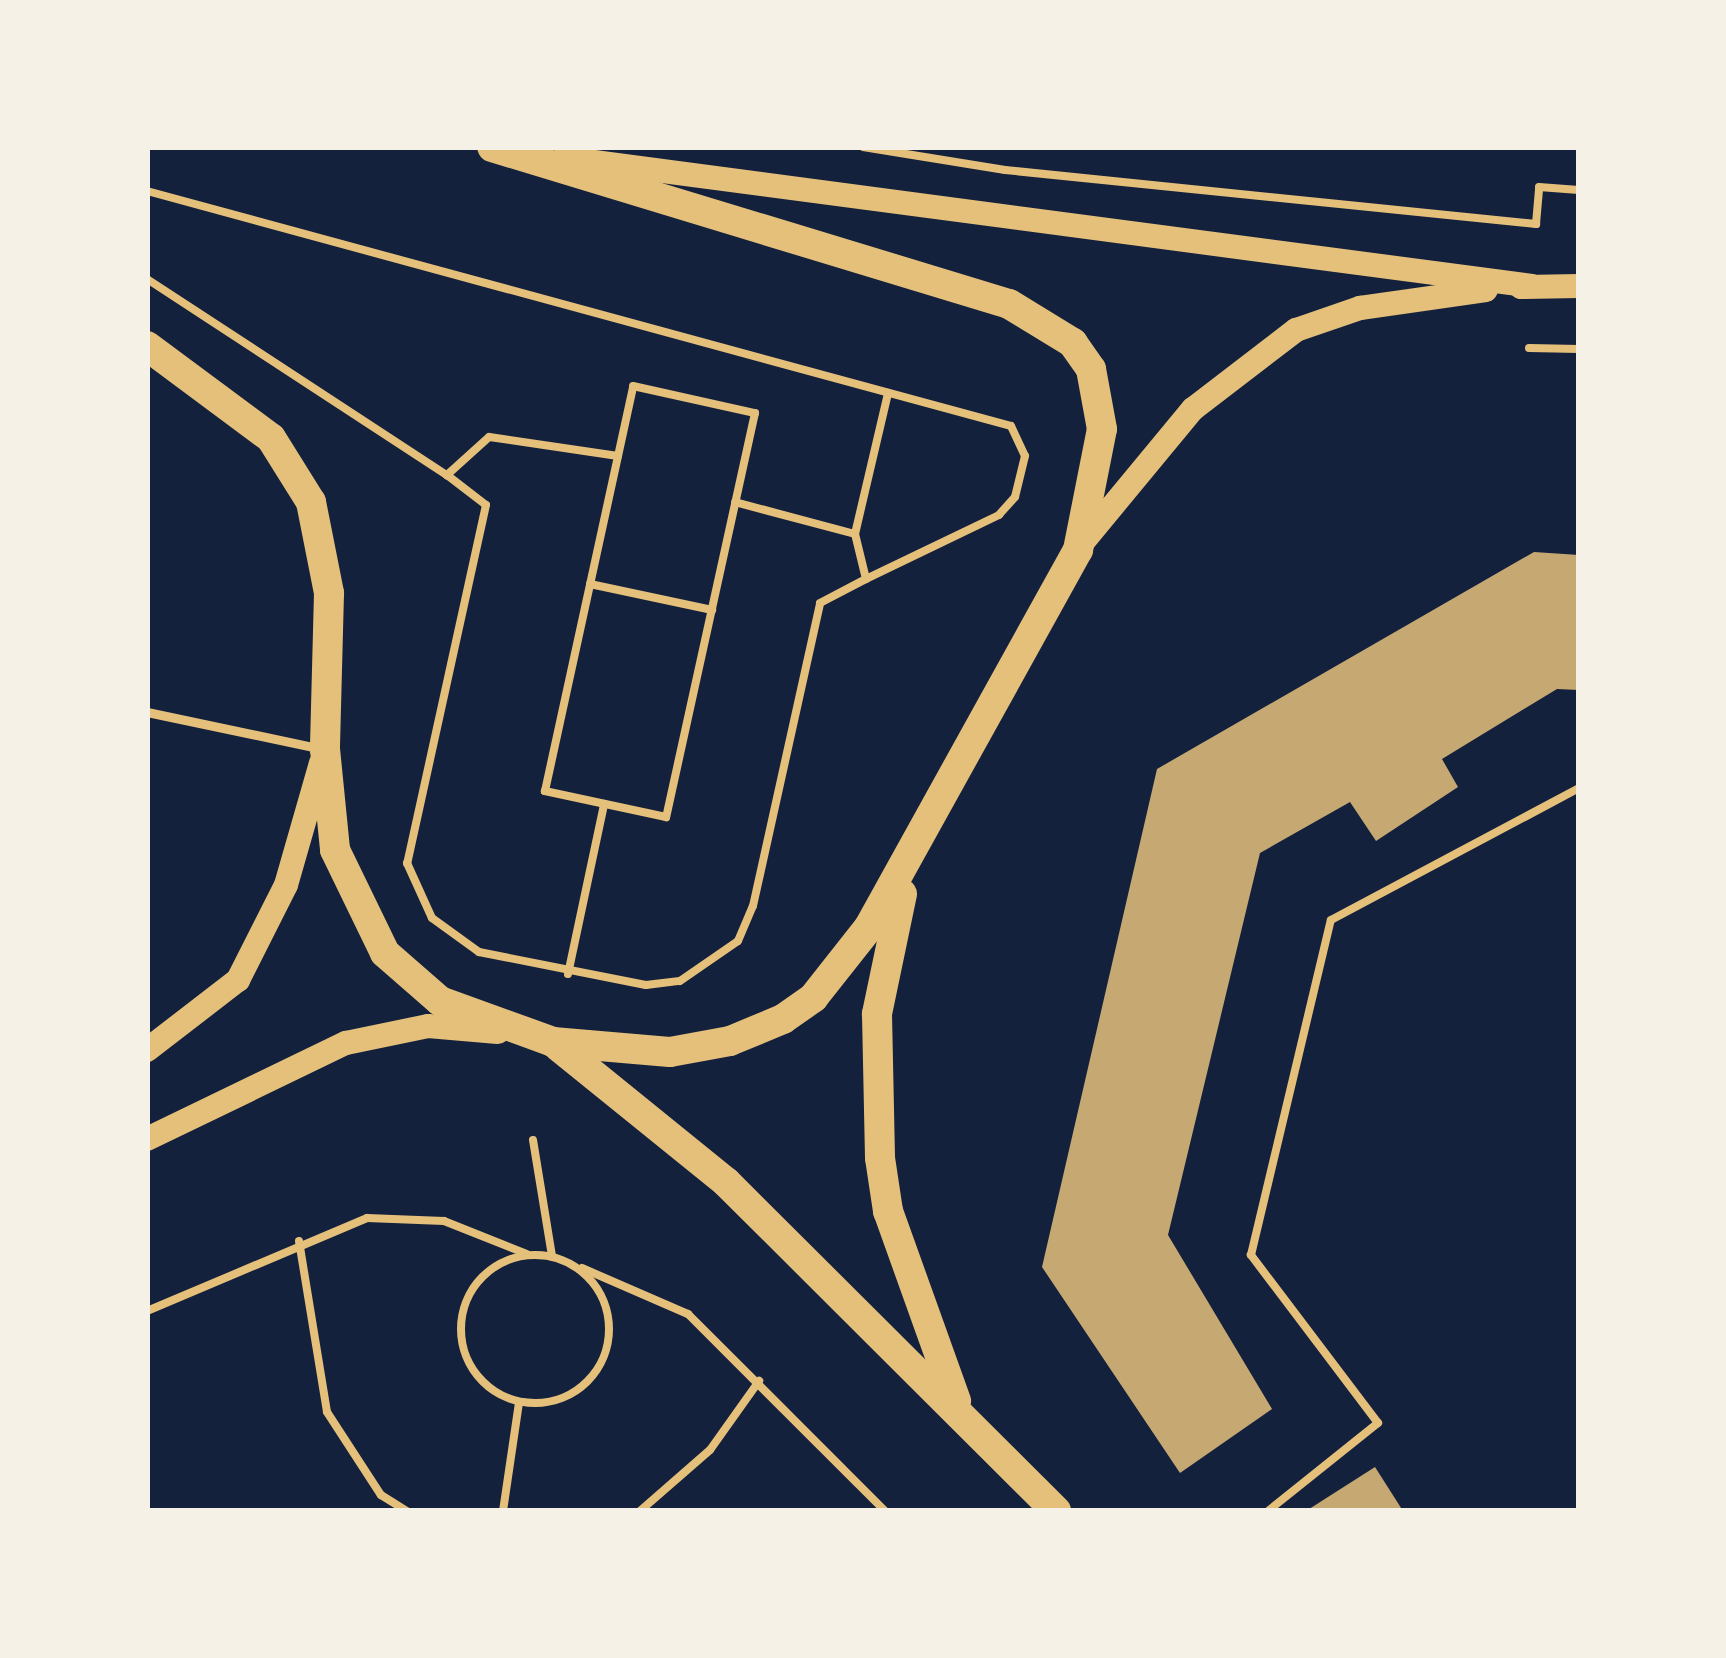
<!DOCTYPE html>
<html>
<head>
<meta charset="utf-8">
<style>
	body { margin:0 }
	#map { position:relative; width:1726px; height:1658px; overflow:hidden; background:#14213d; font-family:"IBM Plex Sans",sans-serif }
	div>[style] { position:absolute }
	.building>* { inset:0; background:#c6a872 }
	.path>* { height:8px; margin:-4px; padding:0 4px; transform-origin:4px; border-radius:4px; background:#e5c07b }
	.path>.ring { margin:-4px; padding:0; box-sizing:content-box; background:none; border:8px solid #e5c07b; border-radius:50% }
	.service>* { height:9px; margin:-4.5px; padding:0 4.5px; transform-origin:4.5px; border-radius:4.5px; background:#e5c07b }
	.secondary>* { height:24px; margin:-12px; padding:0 12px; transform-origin:12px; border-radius:12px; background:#e5c07b }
	.primary>* { height:30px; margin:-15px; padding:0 15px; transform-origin:15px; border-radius:15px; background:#e5c07b }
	span { translate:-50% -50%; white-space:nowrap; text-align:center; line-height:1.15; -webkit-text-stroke:10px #f6f1e7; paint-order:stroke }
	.frame { position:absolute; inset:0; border:150px solid #f6f1e7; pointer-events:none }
</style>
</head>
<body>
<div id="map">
	<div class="building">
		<i style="clip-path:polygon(1534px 552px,1579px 555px,1579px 690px,1557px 689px,1442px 759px,1458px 787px,1376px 841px,1350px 802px,1260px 853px,1168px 1235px,1272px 1409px,1180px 1473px,1042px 1267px,1157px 769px)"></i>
		<i style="clip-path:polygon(1375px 1467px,1403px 1511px,1306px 1511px)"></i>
	</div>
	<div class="path">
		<i style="left:863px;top:147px;width:144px;rotate:9.2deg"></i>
		<i style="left:1005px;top:170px;width:534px;rotate:5.81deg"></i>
		<i style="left:1536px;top:224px;width:37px;rotate:-85deg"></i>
		<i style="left:1539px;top:187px;width:40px;rotate:4.3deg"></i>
		<i style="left:147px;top:191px;width:895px;rotate:15.22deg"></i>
		<i style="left:1011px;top:426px;width:33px;rotate:65deg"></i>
		<i style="left:1025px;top:456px;width:42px;rotate:103.7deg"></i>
		<i style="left:1015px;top:497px;width:24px;rotate:132deg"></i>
		<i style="left:999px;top:515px;width:148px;rotate:154.3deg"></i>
		<i style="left:147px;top:279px;width:358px;rotate:33.2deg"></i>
		<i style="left:1529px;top:348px;width:50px;rotate:1.1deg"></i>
		<i style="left:633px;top:386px;width:125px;rotate:12.5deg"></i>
		<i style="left:755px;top:413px;width:414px;rotate:102.4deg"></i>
		<i style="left:666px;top:817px;width:124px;rotate:-167.9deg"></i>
		<i style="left:545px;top:791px;width:414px;rotate:-77.7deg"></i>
		<i style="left:618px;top:456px;width:130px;rotate:-171.6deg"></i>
		<i style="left:489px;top:437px;width:57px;rotate:137.9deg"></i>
		<i style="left:447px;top:475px;width:49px;rotate:37.6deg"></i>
		<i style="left:486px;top:505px;width:367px;rotate:102.4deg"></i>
		<i style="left:407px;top:863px;width:60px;rotate:65.6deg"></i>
		<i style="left:432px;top:918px;width:58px;rotate:35.9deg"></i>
		<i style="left:479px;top:952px;width:170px;rotate:11.2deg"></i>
		<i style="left:646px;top:985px;width:34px;rotate:-7deg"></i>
		<i style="left:680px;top:981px;width:70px;rotate:-34.6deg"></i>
		<i style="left:738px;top:941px;width:38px;rotate:-67deg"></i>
		<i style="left:753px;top:906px;width:310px;rotate:-77.5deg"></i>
		<i style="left:820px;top:603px;width:52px;rotate:-27.6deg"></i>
		<i style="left:866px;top:579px;width:46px;rotate:-103.7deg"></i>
		<i style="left:855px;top:534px;width:124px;rotate:-165.1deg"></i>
		<i style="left:855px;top:534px;width:145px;rotate:-76.8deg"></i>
		<i style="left:590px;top:584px;width:125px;rotate:12deg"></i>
		<i style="left:568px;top:974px;width:174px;rotate:-78deg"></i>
		<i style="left:533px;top:1140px;width:118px;rotate:80.7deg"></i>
		<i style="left:299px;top:1241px;width:173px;rotate:80.7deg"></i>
		<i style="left:327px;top:1412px;width:99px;rotate:57deg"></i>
		<i style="left:381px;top:1495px;width:31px;rotate:32deg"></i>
		<i class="ring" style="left:461px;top:1255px;width:140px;height:140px"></i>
		<i style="left:582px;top:1268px;width:116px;rotate:23.5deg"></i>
		<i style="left:688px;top:1314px;width:279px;rotate:45deg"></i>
		<i style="left:147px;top:1311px;width:239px;rotate:-22.9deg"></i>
		<i style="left:367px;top:1218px;width:77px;rotate:2.2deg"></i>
		<i style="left:444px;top:1221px;width:89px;rotate:21.7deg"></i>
		<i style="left:503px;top:1511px;width:110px;rotate:-81.6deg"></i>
		<i style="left:640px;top:1511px;width:93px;rotate:-41.1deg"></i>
		<i style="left:710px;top:1450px;width:85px;rotate:-54.6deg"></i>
		<i style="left:1268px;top:1511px;width:141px;rotate:-38.7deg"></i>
		<i style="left:1378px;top:1423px;width:211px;rotate:-127.1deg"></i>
		<i style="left:1251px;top:1255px;width:344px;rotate:-76.6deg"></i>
		<i style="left:1331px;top:920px;width:281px;rotate:-28deg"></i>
	</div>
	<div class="service">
		<i style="left:147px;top:712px;width:175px;rotate:11.9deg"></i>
	</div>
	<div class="secondary">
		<i style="left:564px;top:158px;width:976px;rotate:7.53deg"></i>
		<i style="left:1521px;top:287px;width:58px;rotate:-1deg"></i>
		<i style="left:1082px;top:543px;width:174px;rotate:-50.4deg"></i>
		<i style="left:1193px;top:409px;width:130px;rotate:-37.5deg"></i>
		<i style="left:1296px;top:330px;width:68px;rotate:-19deg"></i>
		<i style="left:1360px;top:308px;width:127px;rotate:-8.1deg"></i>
		<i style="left:147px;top:1050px;width:115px;rotate:-37.6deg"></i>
		<i style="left:238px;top:980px;width:106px;rotate:-63.2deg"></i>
		<i style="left:286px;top:885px;width:127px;rotate:-74deg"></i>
		<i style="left:147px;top:1139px;width:221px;rotate:-25.8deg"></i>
		<i style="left:346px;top:1043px;width:84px;rotate:-11.7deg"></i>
		<i style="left:428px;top:1026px;width:70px;rotate:4.9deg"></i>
	</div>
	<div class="primary">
		<i style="left:147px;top:346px;width:154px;rotate:36.6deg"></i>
		<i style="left:271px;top:438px;width:75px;rotate:58deg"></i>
		<i style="left:311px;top:502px;width:93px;rotate:78.8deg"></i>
		<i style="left:329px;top:593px;width:156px;rotate:91.5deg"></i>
		<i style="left:325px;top:749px;width:101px;rotate:84.3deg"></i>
		<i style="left:335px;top:850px;width:114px;rotate:64.1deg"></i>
		<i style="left:385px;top:953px;width:73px;rotate:41.1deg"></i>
		<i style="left:440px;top:1001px;width:120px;rotate:19.9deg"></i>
		<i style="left:553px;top:1042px;width:117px;rotate:4.9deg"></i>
		<i style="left:670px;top:1052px;width:61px;rotate:-10.4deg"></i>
		<i style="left:730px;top:1041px;width:57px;rotate:-22.5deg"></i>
		<i style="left:783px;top:1019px;width:37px;rotate:-35deg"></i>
		<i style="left:813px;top:998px;width:90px;rotate:-51.7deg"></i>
		<i style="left:869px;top:927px;width:431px;rotate:-61deg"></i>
		<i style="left:1078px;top:550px;width:123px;rotate:-78.8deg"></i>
		<i style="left:1102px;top:429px;width:61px;rotate:-100.4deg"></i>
		<i style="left:1091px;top:369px;width:32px;rotate:-125deg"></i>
		<i style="left:1073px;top:343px;width:75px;rotate:-148.6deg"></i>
		<i style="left:1009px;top:304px;width:540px;rotate:-163.11deg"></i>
		<i style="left:902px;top:894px;width:123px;rotate:101.8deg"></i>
		<i style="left:877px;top:1014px;width:144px;rotate:88.8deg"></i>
		<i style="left:880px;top:1158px;width:54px;rotate:81.4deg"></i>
		<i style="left:888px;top:1211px;width:202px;rotate:70.3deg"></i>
		<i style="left:558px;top:1046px;width:216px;rotate:39deg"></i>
		<i style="left:726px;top:1182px;width:466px;rotate:44.9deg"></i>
	</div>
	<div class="frame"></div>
</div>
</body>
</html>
